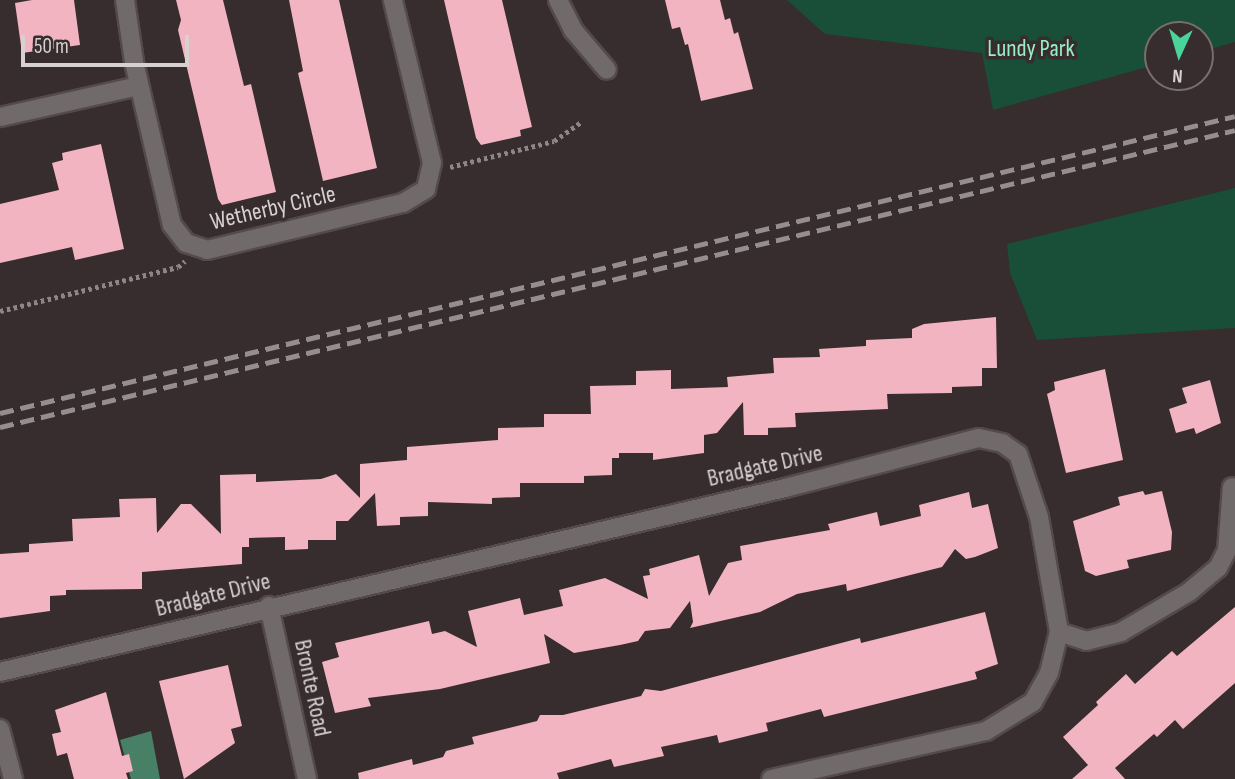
<!DOCTYPE html>
<html>
<head>
<meta charset="utf-8">
<style>
	body { margin:0 }
	#map { position:relative; width:1235px; height:779px; overflow:hidden; background:#372c2e; font-family:"Sofia Sans Condensed",sans-serif }
	div>[style] { position:absolute }
	.green>* { inset:0; background:#194e38 }
	.water>* { inset:0; background:#488065 }
	.building>* { inset:0; background:#f1b4c0 }
	.path>* { height:4.5px; margin-top:-2.25px; transform-origin:0; background:repeating-linear-gradient(90deg,#8d8586 0 3.5px,transparent 0 7px) }
	.roads { filter:drop-shadow(2px 0 #544a4c) drop-shadow(-2px 0 #544a4c) drop-shadow(0 2px #544a4c) drop-shadow(0 -2px #544a4c) }
	.minor>* { height:18px; margin:-9px; padding:0 9px; transform-origin:9px; border-radius:9px; background:#706a6b }
	.rail>* { height:5px; margin-top:-2.5px; transform-origin:0; background:repeating-linear-gradient(90deg,#968d8f 0 14px,transparent 0 21px) }
	span { translate:-50% -50%; white-space:nowrap; text-align:center; line-height:1.15; -webkit-text-stroke:7px #372c2e; paint-order:stroke }
	.park-label { font-size:24px; color:#98efc5 }
	.street-label { font-size:24px; color:#d8d1d2 }
	.north { position:absolute; left:1144px; top:21px; width:70px; height:70px; box-sizing:border-box; background:#372c2e; border:2px solid #776e70; border-radius:50%; rotate:184deg; font-size:19px; font-weight:700; line-height:28px; text-align:center; color:#d8d1d2 }
	.north::after { content:''; display:block; margin:auto; width:24px; height:32px; background:#4ad49c; clip-path:polygon(50% 0,100% 100%,50% 72%,0 100%) }
	.scale { position:absolute; left:21px; top:35px; width:168px; height:32px; box-sizing:border-box; border:4px solid #d8d1d2; border-top:0; padding-left:9px; font-size:21px; line-height:24px; white-space:nowrap; color:#d8d1d2; -webkit-text-stroke:5px #372c2e; paint-order:stroke }
</style>
</head>
<body>
<div id="map">
	<div class="green">
		<i style="clip-path:polygon(787px 0,1235px 0,1235px 42px,1200px 52px,1200px 35px,1158px 35px,1158px 64px,993px 110px,982px 53px,825px 34px)"></i>
		<i style="clip-path:polygon(1235px 188px,1235px 328px,1037px 340px,1010px 273px,1007px 244px)"></i>
	</div>
	<div class="water">
		<i style="clip-path:polygon(151px 731px,160px 779px,131px 779px,120px 740px)"></i>
	</div>
	<div class="building">
		<i style="clip-path:polygon(32px 0,74px 0,80px 45px,22px 53px,15px 3px)"></i>
		<i style="clip-path:polygon(176px 0,223px 0,244px 86px,251px 84px,276px 192px,222px 205px,218px 199px,178px 30px,181px 20px)"></i>
		<i style="clip-path:polygon(289px 0,339px 0,377px 168px,323px 181px,298px 73px,303px 71px)"></i>
		<i style="clip-path:polygon(444px 0,502px 0,532px 127px,520px 130px,521px 136px,481px 145px,476px 138px)"></i>
		<i style="clip-path:polygon(665px 0,720px 0,725px 20px,730px 18px,734px 34px,738px 32px,753px 89px,701px 101px,688px 44px,685px 45px,680px 27px,672px 29px)"></i>
		<i style="clip-path:polygon(101px 144px,124px 249px,75px 260px,72px 247px,0 263px,0 204px,59px 190px,52px 163px,63px 160px,62px 153px)"></i>
		<i style="clip-path:polygon(996px 317px,997px 368px,982px 368px,982px 386px,952px 387px,952px 393px,887px 394px,888px 409px,795px 413px,796px 427px,768px 428px,768px 435px,744px 435px,743px 402px,717px 433px,704px 435px,704px 453px,653px 460px,653px 453px,619px 453px,619px 458px,612px 458px,612px 475px,584px 476px,584px 483px,520px 483px,520px 497px,492px 498px,492px 504px,428px 502px,428px 516px,400px 517px,400px 525px,377px 526px,375px 493px,348px 521px,336px 521px,336px 540px,308px 540px,308px 549px,285px 550px,285px 537px,249px 538px,249px 547px,242px 547px,242px 564px,142px 572px,142px 589px,66px 590px,66px 595px,50px 596px,50px 611px,0 618px,0 554px,29px 552px,29px 544px,73px 541px,72px 519px,120px 517px,119px 499px,156px 498px,157px 533px,181px 504px,191px 504px,221px 534px,220px 475px,256px 474px,256px 482px,321px 479px,336px 474px,360px 498px,360px 464px,407px 460px,407px 447px,498px 440px,498px 428px,544px 427px,544px 414px,591px 414px,590px 386px,636px 385px,636px 371px,671px 370px,671px 389px,728px 387px,727px 377px,774px 373px,773px 358px,820px 357px,819px 349px,866px 346px,866px 340px,912px 338px,912px 329px,924px 324px)"></i>
		<i style="clip-path:polygon(1105px 369px,1123px 460px,1066px 473px,1047px 394px,1055px 390px,1054px 382px)"></i>
		<i style="clip-path:polygon(1210px 380px,1221px 423px,1196px 434px,1194px 428px,1176px 433px,1169px 409px,1187px 403px,1182px 388px)"></i>
		<i style="clip-path:polygon(1143px 491px,1145px 495px,1162px 491px,1172px 532px,1171px 550px,1127px 560px,1129px 568px,1096px 576px,1085px 571px,1073px 521px,1120px 505px,1118px 497px)"></i>
		<i style="clip-path:polygon(969px 492px,972px 508px,988px 504px,998px 548px,975px 557px,966px 559px,955px 549px,942px 567px,847px 591px,846px 584px,797px 594px,760px 612px,690px 628px,693px 622px,690px 601px,670px 628px,645px 631px,638px 641px,620px 645px,574px 653px,544px 634px,550px 663px,440px 689px,368px 698px,371px 706px,335px 713px,322px 662px,339px 657px,335px 643px,429px 621px,432px 634px,445px 631px,477px 647px,468px 611px,520px 598px,524px 615px,563px 606px,559px 590px,605px 578px,648px 599px,643px 576px,650px 575px,649px 569px,699px 555px,709px 596px,728px 563px,742px 560px,740px 546px,830px 530px,828px 524px,877px 512px,880px 526px,921px 516px,919px 505px)"></i>
		<i style="clip-path:polygon(1235px 607px,1235px 683px,1183px 729px,1175px 720px,1157px 737px,1154px 734px,1115px 768px,1125px 779px,1072px 779px,1088px 765px,1063px 737px,1098px 705px,1096px 702px,1126px 674px,1135px 684px,1172px 651px,1177px 656px)"></i>
		<i style="clip-path:polygon(985px 612px,998px 664px,975px 672px,977px 679px,824px 717px,821px 709px,766px 723px,768px 731px,719px 743px,717px 735px,661px 747px,664px 756px,614px 767px,611px 759px,557px 773px,559px 779px,359px 779px,358px 773px,412px 759px,413px 765px,443px 757px,446px 751px,474px 744px,472px 737px,537px 721px,540px 715px,563px 715px,641px 696px,645px 689px,661px 691px,860px 638px,861px 643px)"></i>
		<i style="clip-path:polygon(228px 665px,242px 726px,231px 729px,235px 743px,184px 779px,159px 681px)"></i>
		<i style="clip-path:polygon(106px 692px,122px 756px,129px 754px,133px 771px,126px 773px,128px 779px,74px 779px,67px 753px,57px 756px,52px 734px,61px 732px,55px 710px)"></i>
	</div>
	<div class="path">
		<i style="left:450px;top:167px;width:107px;rotate:-14deg"></i>
		<i style="left:554px;top:141px;width:33px;rotate:-35deg"></i>
		<i style="left:0;top:311px;width:183px;rotate:-13.9deg"></i>
		<i style="left:178px;top:267px;width:9px;rotate:-41deg"></i>
	</div>
	<div class="roads">
		<div class="minor">
			<i style="left:125px;top:0;width:63px;rotate:81.7deg"></i>
			<i style="left:134px;top:62px;width:167px;rotate:76.9deg"></i>
			<i style="left:172px;top:225px;width:23px;rotate:52deg"></i>
			<i style="left:186px;top:243px;width:22px;rotate:18deg"></i>
			<i style="left:207px;top:250px;width:202px;rotate:-13.5deg"></i>
			<i style="left:403px;top:203px;width:27px;rotate:-31deg"></i>
			<i style="left:426px;top:189px;width:27px;rotate:-77deg"></i>
			<i style="left:432px;top:163px;width:168px;rotate:-103.5deg"></i>
			<i style="left:558px;top:0;width:34px;rotate:63deg"></i>
			<i style="left:573px;top:30px;width:52px;rotate:49.6deg"></i>
			<i style="left:0;top:117px;width:142px;rotate:-12.6deg"></i>
			<i style="left:269px;top:606px;width:177px;rotate:77.6deg"></i>
			<i style="left:1059px;top:632px;width:28px;rotate:18deg"></i>
			<i style="left:1086px;top:641px;width:36px;rotate:-14deg"></i>
			<i style="left:1121px;top:632px;width:79px;rotate:-30.5deg"></i>
			<i style="left:1189px;top:592px;width:38px;rotate:-40deg"></i>
			<i style="left:1218px;top:568px;width:20px;rotate:-63deg"></i>
			<i style="left:1227px;top:550px;width:63px;rotate:-85.5deg"></i>
			<i style="left:0;top:672px;width:806px;rotate:-13.19deg"></i>
			<i style="left:785px;top:488px;width:200px;rotate:-14.5deg"></i>
			<i style="left:979px;top:438px;width:24px;rotate:12deg"></i>
			<i style="left:1002px;top:443px;width:19px;rotate:35deg"></i>
			<i style="left:1018px;top:454px;width:66px;rotate:71.6deg"></i>
			<i style="left:1039px;top:517px;width:117px;rotate:80.1deg"></i>
			<i style="left:1059px;top:632px;width:42px;rotate:103.7deg"></i>
			<i style="left:1049px;top:673px;width:33px;rotate:119deg"></i>
			<i style="left:1033px;top:702px;width:55px;rotate:148.3deg"></i>
			<i style="left:986px;top:731px;width:220px;rotate:167.4deg"></i>
			<i style="left:0;top:729px;width:52px;rotate:75.4deg"></i>
		</div>
	</div>
	<div class="rail">
		<i style="left:0;top:413px;width:1270px;rotate:-13.52deg"></i>
		<i style="left:0;top:427px;width:1270px;rotate:-13.52deg"></i>
	</div>
	<div class="park-label">
		<span style="left:1031px;top:49px">Lundy Park</span>
	</div>
	<div class="street-label">
		<span style="left:273px;top:208px;rotate:-13deg">Wetherby Circle</span>
		<span style="left:765px;top:466px;rotate:-13deg">Bradgate Drive</span>
		<span style="left:213px;top:595px;rotate:-14deg">Bradgate Drive</span>
		<span style="left:312px;top:688px;rotate:78deg">Bronte Road</span>
	</div>
	<div class="north">N</div>
	<div class="scale">50 m</div>
</div>
</body>
</html>
